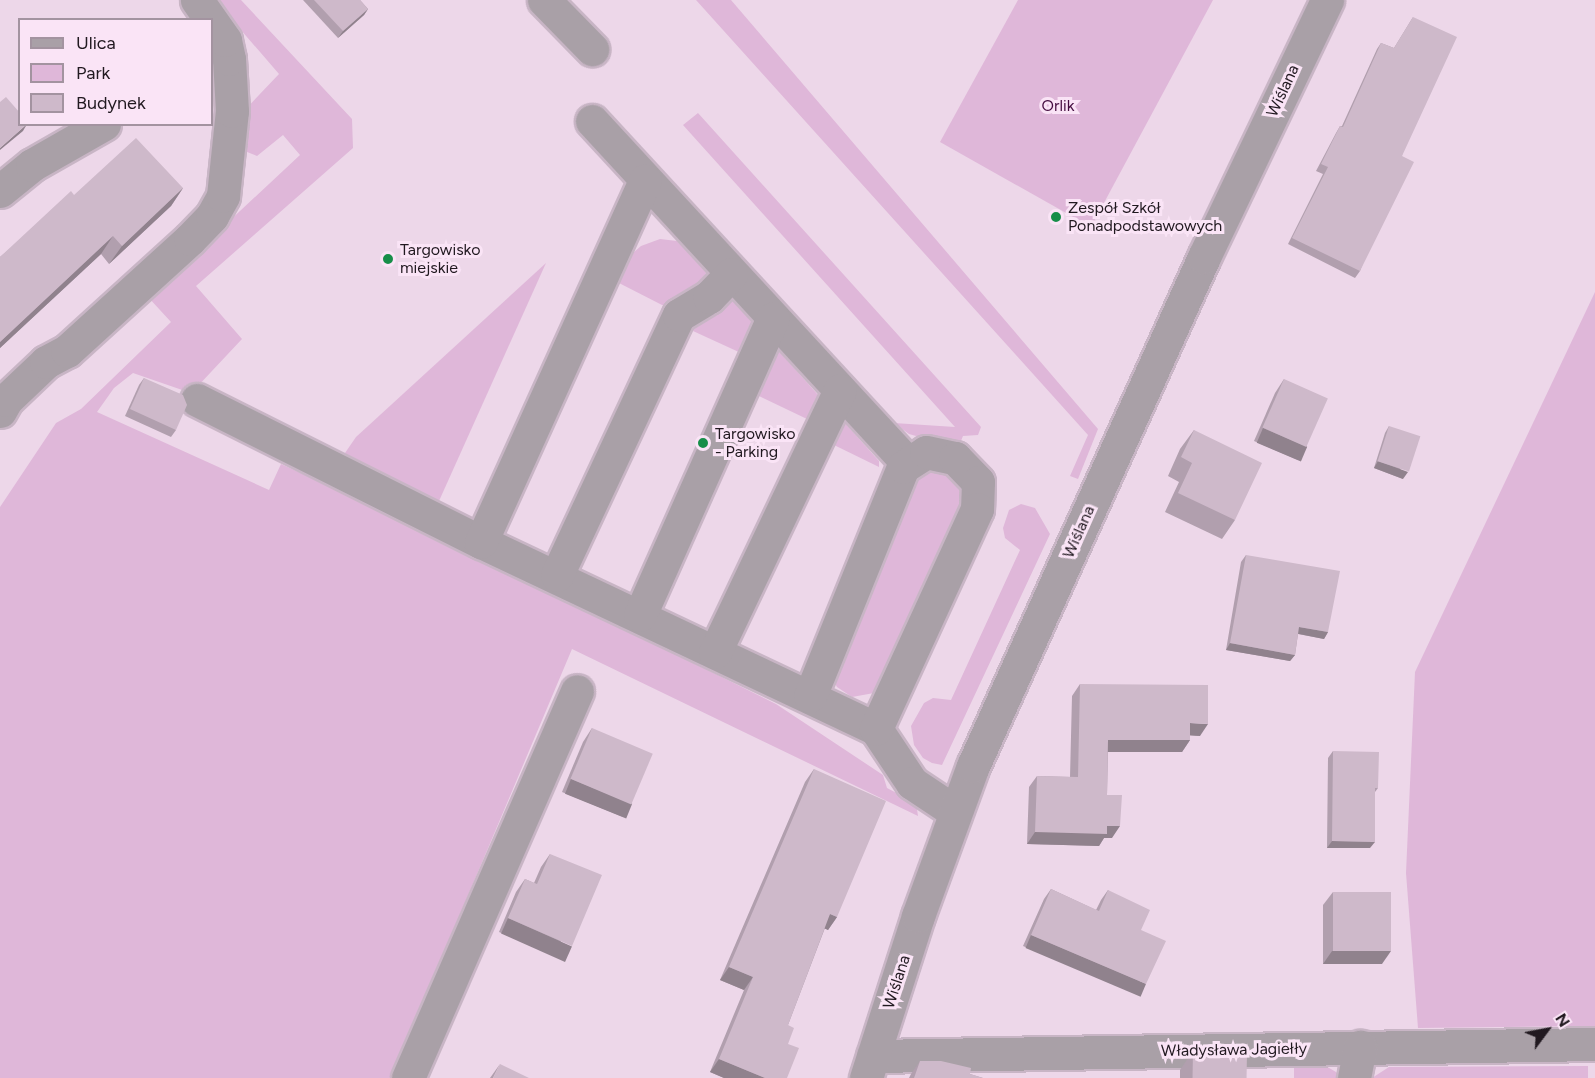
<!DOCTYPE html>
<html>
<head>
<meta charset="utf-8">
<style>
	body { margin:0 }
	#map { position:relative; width:1595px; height:1078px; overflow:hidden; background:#edd7e9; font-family:Figtree,sans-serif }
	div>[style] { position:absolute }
	.green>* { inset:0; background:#dfb7d9 }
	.roads { filter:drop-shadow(2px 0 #c8b5c5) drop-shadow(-2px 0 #c8b5c5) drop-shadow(0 2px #c8b5c5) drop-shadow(0 -2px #c8b5c5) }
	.minor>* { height:33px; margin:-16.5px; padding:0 16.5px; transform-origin:16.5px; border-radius:16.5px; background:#a9a0a7 }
	.wall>* { inset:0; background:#b19fae }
	.shaded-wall>* { inset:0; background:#90828d; transform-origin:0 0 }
	.building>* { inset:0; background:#ceb9ca; transform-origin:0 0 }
	.dots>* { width:16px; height:16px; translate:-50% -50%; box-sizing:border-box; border:3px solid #fae4f6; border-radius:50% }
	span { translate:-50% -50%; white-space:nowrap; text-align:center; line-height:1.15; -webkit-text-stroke:6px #fae4f6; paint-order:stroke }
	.street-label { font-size:16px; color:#211920 }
	.park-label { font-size:16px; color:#450d40 }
	.poi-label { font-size:16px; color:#211920 }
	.left { translate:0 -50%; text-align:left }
	.legend { position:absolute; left:18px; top:18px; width:195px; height:108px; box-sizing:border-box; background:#fae4f6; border:2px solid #a393a0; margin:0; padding:8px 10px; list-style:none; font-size:18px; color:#211920 }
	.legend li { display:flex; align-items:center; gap:12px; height:30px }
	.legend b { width:30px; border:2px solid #a393a0 }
	.north { position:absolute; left:1517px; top:1000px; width:60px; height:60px; -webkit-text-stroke:4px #fae4f6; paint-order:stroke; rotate:58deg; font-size:16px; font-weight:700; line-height:24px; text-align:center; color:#211920 }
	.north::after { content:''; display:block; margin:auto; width:21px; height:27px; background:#211920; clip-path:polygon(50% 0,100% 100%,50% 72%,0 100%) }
</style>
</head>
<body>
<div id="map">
	<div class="green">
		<i style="clip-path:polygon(215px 0,241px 0,352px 119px,353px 148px,196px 286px,242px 339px,196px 388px,188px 392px,133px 373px,114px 388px,97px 412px,269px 490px,281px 464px,429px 532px,776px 704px,883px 775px,887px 788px,906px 798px,917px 809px,918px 816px,572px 649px,391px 1078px,0 1078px,0 507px,56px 423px,81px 409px,171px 322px,148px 297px,300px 155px,283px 135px,257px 156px,242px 150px,242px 113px,279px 74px)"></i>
		<i style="clip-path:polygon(696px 0,731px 0,1098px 429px,1078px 479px,1070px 476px,1088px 435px)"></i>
		<i style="clip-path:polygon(1018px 0,1213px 0,1091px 227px,940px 142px)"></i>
		<i style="clip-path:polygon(698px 113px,981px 427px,978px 435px,963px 436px,958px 448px,909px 434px,894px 423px,955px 427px,683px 125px)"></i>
		<i style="clip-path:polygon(660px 239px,677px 241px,708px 271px,693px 289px,664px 306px,617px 282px,627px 258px,641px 246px)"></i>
		<i style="clip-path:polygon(546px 263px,439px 501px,349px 457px,345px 453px,356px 437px)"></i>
		<i style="clip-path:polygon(1595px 292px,1595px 1026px,1418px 1028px,1406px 873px,1415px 672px)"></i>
		<i style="clip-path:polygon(729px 297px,755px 323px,741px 353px,693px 331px,698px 320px)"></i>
		<i style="clip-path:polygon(778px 350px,819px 396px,807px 419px,759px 396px)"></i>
		<i style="clip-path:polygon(844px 422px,879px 461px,879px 467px,834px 445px)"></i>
		<i style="clip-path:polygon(926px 468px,945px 469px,966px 491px,874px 693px,852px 697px,837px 687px,832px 678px,914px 478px)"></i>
		<i style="clip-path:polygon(1021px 504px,1035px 508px,1050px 534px,942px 765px,932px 763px,923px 758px,914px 745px,911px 726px,924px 703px,933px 698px,951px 700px,1020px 550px,1005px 538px,1003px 528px,1009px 510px)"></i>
		<i style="clip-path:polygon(1324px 1065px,1336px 1072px,1337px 1078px,1294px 1078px,1294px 1066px)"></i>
		<i style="clip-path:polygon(1588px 1066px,1588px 1078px,1372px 1078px,1389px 1067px)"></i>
	</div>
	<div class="roads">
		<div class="minor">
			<i style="left:544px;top:0;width:69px;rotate:45.6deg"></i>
			<i style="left:592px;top:121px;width:464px;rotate:47.3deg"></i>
			<i style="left:0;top:191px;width:41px;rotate:-39.1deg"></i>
			<i style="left:32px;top:165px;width:83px;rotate:-29.7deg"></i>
			<i style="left:197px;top:400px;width:318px;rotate:26.6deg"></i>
			<i style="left:481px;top:542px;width:437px;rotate:25.3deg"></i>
			<i style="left:876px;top:729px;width:65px;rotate:56.3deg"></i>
			<i style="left:912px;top:783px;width:50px;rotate:33.7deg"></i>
			<i style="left:0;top:411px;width:13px;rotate:-61deg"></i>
			<i style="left:6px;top:400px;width:55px;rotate:-43.5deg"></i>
			<i style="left:46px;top:362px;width:24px;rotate:-28deg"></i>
			<i style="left:67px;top:351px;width:166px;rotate:-42.3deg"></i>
			<i style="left:190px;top:239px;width:32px;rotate:-46deg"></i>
			<i style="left:212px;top:216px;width:23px;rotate:-61deg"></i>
			<i style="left:223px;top:196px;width:85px;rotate:-84deg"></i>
			<i style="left:232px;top:111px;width:52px;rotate:-93.3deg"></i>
			<i style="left:229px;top:59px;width:19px;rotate:-102deg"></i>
			<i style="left:225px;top:40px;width:49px;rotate:-125deg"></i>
			<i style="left:481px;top:542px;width:397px;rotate:-65.6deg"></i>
			<i style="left:557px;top:575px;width:287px;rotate:-64.9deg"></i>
			<i style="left:679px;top:315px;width:35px;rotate:-31deg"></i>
			<i style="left:709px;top:297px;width:32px;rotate:-46deg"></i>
			<i style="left:640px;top:615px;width:325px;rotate:-65.9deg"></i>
			<i style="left:715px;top:652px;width:290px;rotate:-64.5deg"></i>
			<i style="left:810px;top:696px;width:247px;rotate:-67.9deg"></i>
			<i style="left:903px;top:467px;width:27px;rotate:-33deg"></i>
			<i style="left:926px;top:452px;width:30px;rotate:12deg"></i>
			<i style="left:955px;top:458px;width:33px;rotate:46deg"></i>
			<i style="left:978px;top:482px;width:27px;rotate:92deg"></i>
			<i style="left:977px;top:509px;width:242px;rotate:114.7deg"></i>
			<i style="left:873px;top:1056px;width:722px;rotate:-0.95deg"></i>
			<i style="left:408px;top:1078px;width:422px;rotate:-66.4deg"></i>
			<i style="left:866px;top:1078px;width:170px;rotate:-72.2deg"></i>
			<i style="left:918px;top:916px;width:160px;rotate:-69.9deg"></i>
			<i style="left:973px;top:766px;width:559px;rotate:-65.59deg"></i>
			<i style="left:1204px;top:257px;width:285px;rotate:-64.4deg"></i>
			<i style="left:1354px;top:1078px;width:32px;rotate:-79deg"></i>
		</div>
	</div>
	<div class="wall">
		<i style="clip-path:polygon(303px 0,360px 0,368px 9px,364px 15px,338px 38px)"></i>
		<i style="clip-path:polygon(1413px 17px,1402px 156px,1360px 271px,1355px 278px,1288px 244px,1323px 174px,1316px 171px,1336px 133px,1340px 126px,1342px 126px,1377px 49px,1381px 43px,1394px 48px)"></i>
		<i style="clip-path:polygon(183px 188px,171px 206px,109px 264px,101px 254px,0 348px,0 257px,74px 195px)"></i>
		<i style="clip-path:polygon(144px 378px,176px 430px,171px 437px,125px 416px,139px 385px)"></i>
		<i style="clip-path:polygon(1284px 379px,1307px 447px,1298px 460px,1254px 441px,1275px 393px)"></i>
		<i style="clip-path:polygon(1389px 426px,1403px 479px,1374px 468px,1385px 433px)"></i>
		<i style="clip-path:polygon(1194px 430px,1235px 520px,1222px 539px,1165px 512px,1179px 482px,1168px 476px,1180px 449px)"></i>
		<i style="clip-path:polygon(1246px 555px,1328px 632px,1324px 639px,1298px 634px,1295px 655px,1290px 661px,1226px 650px,1241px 562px)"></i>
		<i style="clip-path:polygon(1080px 684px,1200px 736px,1190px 735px,1190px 740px,1182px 752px,1108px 752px,1107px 795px,1112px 838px,1104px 838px,1099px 846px,1027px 844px,1029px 787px,1037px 776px,1070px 777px,1072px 696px)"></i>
		<i style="clip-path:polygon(592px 728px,623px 817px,562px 792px,583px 742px)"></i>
		<i style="clip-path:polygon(1333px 751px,1378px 788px,1375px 792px,1370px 848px,1327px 848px,1328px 758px)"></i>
		<i style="clip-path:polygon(814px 769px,837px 917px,828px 930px,825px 928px,788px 1025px,787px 1078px,724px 1078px,710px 1072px,744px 990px,720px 980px,805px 782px)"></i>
		<i style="clip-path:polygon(550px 854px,563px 959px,499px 932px,516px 892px,525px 879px,534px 883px,541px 867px)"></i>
		<i style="clip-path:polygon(1051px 889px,1096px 910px,1101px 900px,1108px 890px,1141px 930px,1139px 995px,1023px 946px,1044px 899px)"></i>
		<i style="clip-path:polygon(1333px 892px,1382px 964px,1323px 964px,1323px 905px)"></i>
		<i style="clip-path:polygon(1193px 1051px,1246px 1078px,1180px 1078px,1180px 1070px)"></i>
		<i style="clip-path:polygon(920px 1061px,970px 1074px,983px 1078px,909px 1078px,911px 1074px)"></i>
		<i style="clip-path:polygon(500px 1064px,493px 1078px,490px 1078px)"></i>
	</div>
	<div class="shaded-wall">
		<i style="clip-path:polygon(368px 9px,364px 15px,338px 38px,343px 31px)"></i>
		<i style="clip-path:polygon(27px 124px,23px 131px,0 150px,0 148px)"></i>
		<i style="clip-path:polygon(183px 188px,171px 206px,109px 264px,122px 246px)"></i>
		<i style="clip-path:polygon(113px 236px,101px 254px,0 348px,0 342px)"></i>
		<i style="left:1263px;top:428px;width:48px;height:16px;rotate:23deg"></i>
		<i style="clip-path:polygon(1378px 461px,1408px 472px,1403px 479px,1374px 468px)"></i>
		<i style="clip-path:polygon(1299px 627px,1328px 632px,1324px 639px,1294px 633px)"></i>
		<i style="clip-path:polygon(1230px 643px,1295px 655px,1290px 661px,1226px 650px)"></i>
		<i style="clip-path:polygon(1190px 723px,1208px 724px,1200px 736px,1182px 735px)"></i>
		<i style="clip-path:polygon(1108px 740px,1190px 740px,1182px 752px,1100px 752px)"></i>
		<i style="left:571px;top:779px;width:66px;height:16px;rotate:22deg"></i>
		<i style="clip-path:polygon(1107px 826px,1120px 826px,1112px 838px,1104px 838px,1099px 846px,1027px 844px,1035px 832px)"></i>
		<i style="clip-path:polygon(1332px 841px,1375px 842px,1370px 848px,1327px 848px)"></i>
		<i style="clip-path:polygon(830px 914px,837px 917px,828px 930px,821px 927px)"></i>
		<i style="left:508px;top:918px;width:70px;height:17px;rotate:24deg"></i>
		<i style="left:1031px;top:935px;width:125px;height:14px;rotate:23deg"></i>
		<i style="clip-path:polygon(1332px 951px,1391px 951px,1382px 964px,1323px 964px)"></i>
		<i style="clip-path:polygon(729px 967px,753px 977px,744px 990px,720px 980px)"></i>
		<i style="clip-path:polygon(719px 1059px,765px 1078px,724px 1078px,710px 1072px)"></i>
	</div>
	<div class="building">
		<i style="clip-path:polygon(314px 0,360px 0,368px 9px,343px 31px)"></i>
		<i style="clip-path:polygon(1413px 17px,1457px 37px,1402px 156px,1414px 162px,1360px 271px,1292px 238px,1328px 167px,1321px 164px,1340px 126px,1343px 127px,1381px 43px,1394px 48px)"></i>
		<i style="clip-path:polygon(6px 97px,20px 113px,20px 124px,27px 124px,0 148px,0 102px)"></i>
		<i style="clip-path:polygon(136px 138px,183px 188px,122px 246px,113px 236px,0 342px,0 257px,71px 191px,74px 195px)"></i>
		<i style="clip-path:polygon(144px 378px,183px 395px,187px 405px,176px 430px,130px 409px)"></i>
		<i style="left:1284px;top:379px;width:48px;height:53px;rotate:24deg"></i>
		<i style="left:1389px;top:426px;width:33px;height:37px;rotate:18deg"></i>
		<i style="clip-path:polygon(1194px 430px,1262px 463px,1235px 520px,1178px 493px,1192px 463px,1181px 457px)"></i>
		<i style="clip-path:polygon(1246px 555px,1340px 571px,1328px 632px,1299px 627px,1295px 655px,1230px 643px)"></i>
		<i style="clip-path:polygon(1080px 684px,1208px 685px,1208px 724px,1190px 723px,1190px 740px,1108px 740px,1107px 795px,1122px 795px,1120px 826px,1107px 826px,1107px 834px,1035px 832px,1037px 776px,1078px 777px)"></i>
		<i style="left:592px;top:728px;width:66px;height:55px;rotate:23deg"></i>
		<i style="clip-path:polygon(1333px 751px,1379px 752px,1378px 788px,1375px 788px,1375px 842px,1332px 841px)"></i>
		<i style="clip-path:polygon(814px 769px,886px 801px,837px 917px,830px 914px,788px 1025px,794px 1028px,788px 1044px,799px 1048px,787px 1078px,765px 1078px,719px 1059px,753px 977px,729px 967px)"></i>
		<i style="clip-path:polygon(550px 854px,602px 875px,572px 946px,508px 918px,525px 879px,537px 884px)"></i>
		<i style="clip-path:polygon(1051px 889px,1099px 911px,1108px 890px,1150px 910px,1141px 930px,1166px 941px,1146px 984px,1031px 935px)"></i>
		<i style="left:1333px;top:892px;width:58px;height:59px"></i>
		<i style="left:1193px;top:1051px;width:54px;height:27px;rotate:1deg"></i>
		<i style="clip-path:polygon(920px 1061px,941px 1061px,971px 1068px,970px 1074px,983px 1078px,914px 1078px)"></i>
		<i style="clip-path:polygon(500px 1064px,529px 1078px,493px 1078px)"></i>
	</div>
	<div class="dots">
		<i style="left:1056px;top:217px;background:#178e49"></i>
		<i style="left:388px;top:259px;background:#178e49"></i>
		<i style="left:703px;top:443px;background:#178e49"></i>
	</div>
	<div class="street-label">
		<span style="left:1283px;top:91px;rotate:-65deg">Wiślana</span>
		<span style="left:1079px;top:532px;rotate:-66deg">Wiślana</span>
		<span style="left:897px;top:982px;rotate:-72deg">Wiślana</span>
		<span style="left:1234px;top:1050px;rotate:-1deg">Władysława Jagiełły</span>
	</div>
	<div class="park-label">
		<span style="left:1058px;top:106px">Orlik</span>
	</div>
	<div class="poi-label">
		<span class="left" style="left:1068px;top:217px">Zespół Szkół<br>Ponadpodstawowych</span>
		<span class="left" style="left:400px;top:259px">Targowisko<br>miejskie</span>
		<span class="left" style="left:715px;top:443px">Targowisko<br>- Parking</span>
	</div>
	<ul class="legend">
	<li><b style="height:8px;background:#a9a0a7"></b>Ulica</li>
	<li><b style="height:16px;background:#dfb7d9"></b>Park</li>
	<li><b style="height:16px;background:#ceb9ca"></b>Budynek</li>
	</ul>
	<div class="north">N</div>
</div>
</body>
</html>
